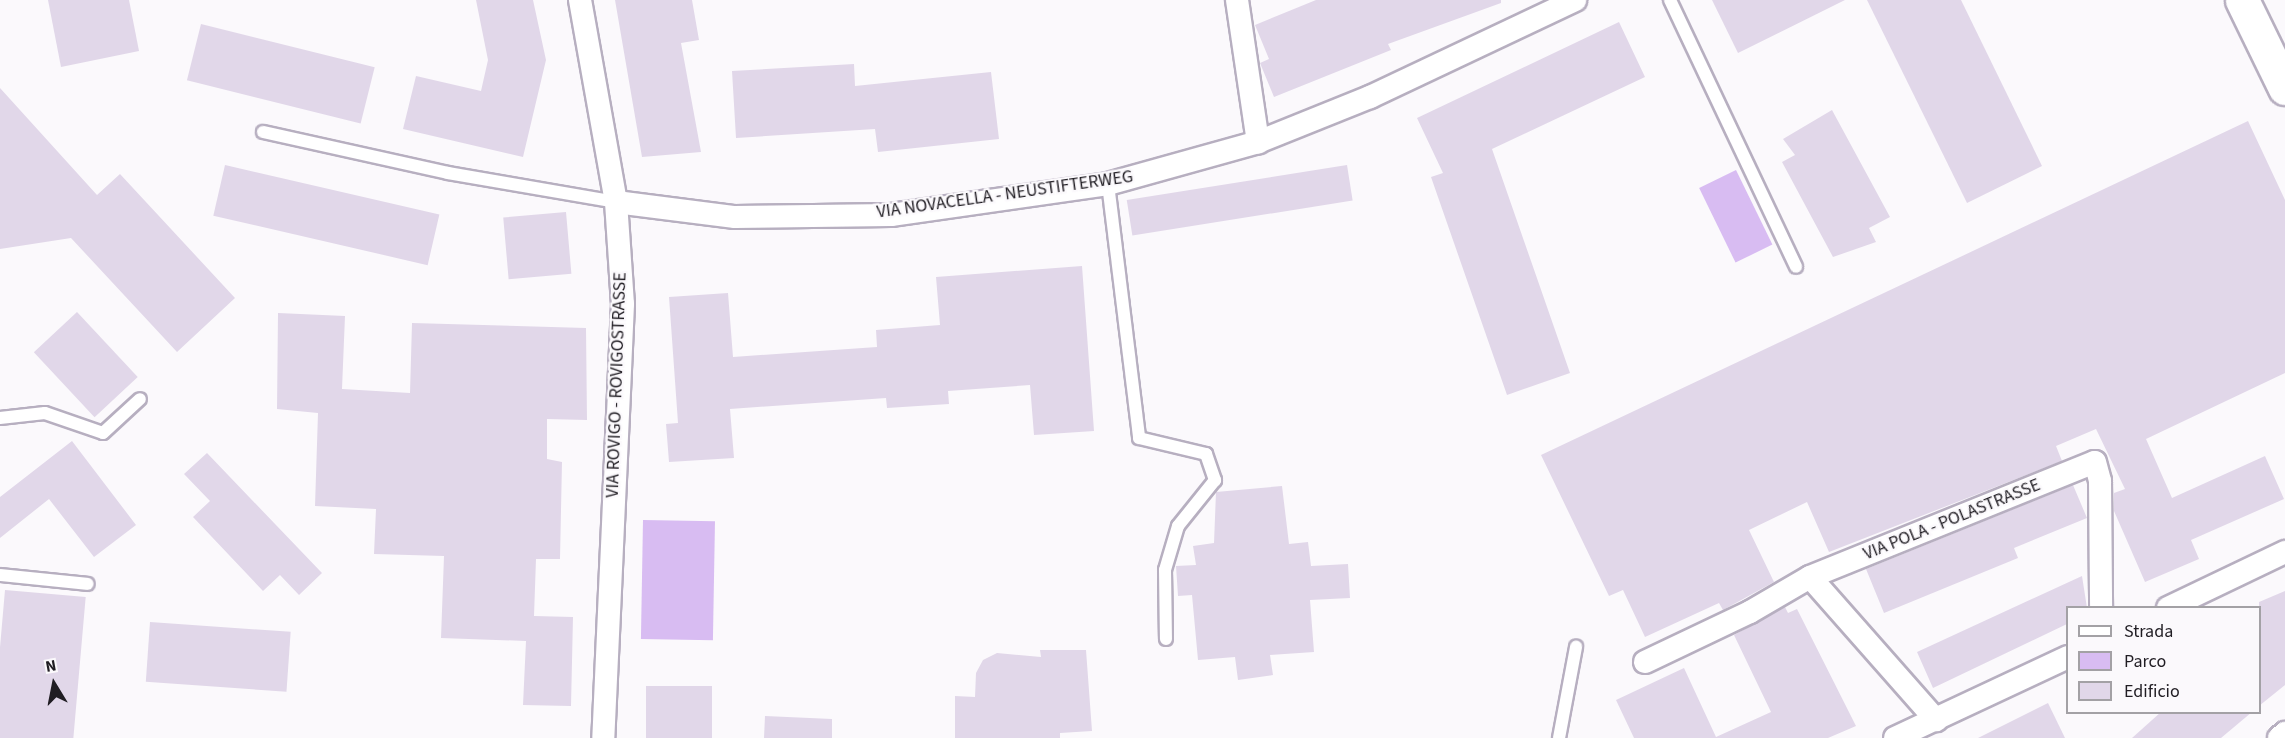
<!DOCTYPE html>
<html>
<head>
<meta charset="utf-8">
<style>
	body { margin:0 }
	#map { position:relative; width:2285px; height:738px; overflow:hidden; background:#fbf9fc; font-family:"Source Sans 3",sans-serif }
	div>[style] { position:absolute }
	.green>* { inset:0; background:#d8bcf2; transform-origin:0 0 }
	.building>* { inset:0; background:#e1d7e9; transform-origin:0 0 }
	.roads { filter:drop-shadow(2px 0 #b7afc0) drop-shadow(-2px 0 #b7afc0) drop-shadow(0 2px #b7afc0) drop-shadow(0 -2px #b7afc0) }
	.service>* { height:12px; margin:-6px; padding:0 6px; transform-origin:6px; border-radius:6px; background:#fff }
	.minor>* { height:22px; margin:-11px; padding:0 11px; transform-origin:11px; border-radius:11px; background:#fff }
	.primary>* { height:33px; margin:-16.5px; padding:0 16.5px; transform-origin:16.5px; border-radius:16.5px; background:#fff }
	span { translate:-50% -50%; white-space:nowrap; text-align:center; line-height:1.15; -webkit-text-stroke:4.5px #fbf9fc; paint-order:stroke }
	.street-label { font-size:18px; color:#201d23 }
	.legend { position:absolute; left:2066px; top:606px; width:195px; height:108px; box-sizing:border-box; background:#fbf9fc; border:2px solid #a3a1a5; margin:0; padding:8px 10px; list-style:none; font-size:18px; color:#201d23 }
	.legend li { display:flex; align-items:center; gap:12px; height:30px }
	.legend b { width:30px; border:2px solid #a3a1a5 }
	.north { position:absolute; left:24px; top:654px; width:60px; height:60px; -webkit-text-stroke:4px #fbf9fc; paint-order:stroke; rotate:350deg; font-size:16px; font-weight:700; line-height:24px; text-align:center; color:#201d23 }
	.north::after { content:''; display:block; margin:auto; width:21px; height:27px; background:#201d23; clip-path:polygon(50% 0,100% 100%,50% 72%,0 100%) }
</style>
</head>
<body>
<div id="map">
	<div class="green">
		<i style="left:1736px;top:170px;width:83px;height:41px;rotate:64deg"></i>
		<i style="left:643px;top:520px;width:72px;height:119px;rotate:1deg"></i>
	</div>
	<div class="building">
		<i style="clip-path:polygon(48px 0,129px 0,139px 51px,61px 67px)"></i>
		<i style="clip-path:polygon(476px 0,533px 0,546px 60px,523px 157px,403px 129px,416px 76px,481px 91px,488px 60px)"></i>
		<i style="clip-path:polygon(615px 0,692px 0,699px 40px,681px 43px,701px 152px,642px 157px)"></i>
		<i style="clip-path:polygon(1316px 0,1501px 0,1501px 3px,1388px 44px,1391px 50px,1274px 97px,1260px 63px,1269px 59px,1255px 25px)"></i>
		<i style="clip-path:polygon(1712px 0,1845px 0,1738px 53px)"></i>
		<i style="clip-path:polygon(1867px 0,1961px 0,2042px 166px,1967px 203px)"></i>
		<i style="clip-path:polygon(1619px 22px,1645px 77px,1492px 149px,1570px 373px,1507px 395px,1431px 177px,1443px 173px,1417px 118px)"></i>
		<i style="left:201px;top:24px;width:179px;height:58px;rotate:14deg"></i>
		<i style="clip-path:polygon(854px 64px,855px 86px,991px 72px,999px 139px,878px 152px,875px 129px,736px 138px,732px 71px)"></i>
		<i style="clip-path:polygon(0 88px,97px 195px,120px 174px,235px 298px,177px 352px,71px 238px,0 249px)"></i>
		<i style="clip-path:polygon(1832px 110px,1890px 217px,1869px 228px,1876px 242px,1833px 257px,1782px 162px,1795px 155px,1783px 139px)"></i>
		<i style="clip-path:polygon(2248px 121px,2285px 200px,2285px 373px,2146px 439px,2172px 498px,2265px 456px,2284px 499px,2191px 540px,2199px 559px,2145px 582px,2114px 511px,2114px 493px,2125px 489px,2096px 429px,2056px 446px,2062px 461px,1829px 552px,1807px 502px,1749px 530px,1774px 582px,1723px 610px,1719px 603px,1645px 637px,1623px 590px,1609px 596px,1541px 455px)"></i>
		<i style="left:225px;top:165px;width:220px;height:52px;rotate:13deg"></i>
		<i style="left:1347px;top:165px;width:36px;height:223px;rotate:81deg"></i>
		<i style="left:566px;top:212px;width:62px;height:63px;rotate:85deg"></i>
		<i style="clip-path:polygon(1082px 266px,1094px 431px,1034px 435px,1030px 385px,948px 391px,949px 404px,887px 408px,886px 398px,730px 409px,734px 458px,669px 462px,666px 424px,678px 423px,669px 297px,728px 293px,733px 357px,877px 347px,876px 330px,940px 325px,936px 277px)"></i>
		<i style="left:77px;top:312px;width:89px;height:59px;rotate:47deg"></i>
		<i style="clip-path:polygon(278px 313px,345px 316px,342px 389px,410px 393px,412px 323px,586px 328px,587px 420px,547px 419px,547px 459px,562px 462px,560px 559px,536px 559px,534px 616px,573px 617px,571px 706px,523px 705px,526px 641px,441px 638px,444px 556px,374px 554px,376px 509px,315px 506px,318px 413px,277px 409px)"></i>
		<i style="clip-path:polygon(72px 441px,136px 525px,94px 557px,49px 499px,0 538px,0 497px)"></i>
		<i style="clip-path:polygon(207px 453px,322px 573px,299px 595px,280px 575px,263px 591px,193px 517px,210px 501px,184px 474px)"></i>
		<i style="clip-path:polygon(2073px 485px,2087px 518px,2014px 548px,2018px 558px,1884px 613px,1866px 569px)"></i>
		<i style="clip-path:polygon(1282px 486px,1289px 544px,1308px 542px,1311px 566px,1348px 564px,1350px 598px,1310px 600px,1314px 652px,1270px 655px,1273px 675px,1238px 680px,1235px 657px,1198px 660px,1192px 595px,1178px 596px,1176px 566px,1196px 565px,1193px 546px,1214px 543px,1216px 492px)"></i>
		<i style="clip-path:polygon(2082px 576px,2087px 608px,2067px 608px,2067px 624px,1933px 688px,1917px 652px)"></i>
		<i style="left:5px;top:590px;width:81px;height:148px;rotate:5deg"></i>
		<i style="clip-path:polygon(2285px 591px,2285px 685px,2259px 706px,2259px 602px)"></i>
		<i style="clip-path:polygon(1785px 607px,1788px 613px,1797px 609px,1856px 726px,1828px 738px,1634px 738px,1616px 700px,1684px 668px,1716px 737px,1771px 712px,1734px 635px)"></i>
		<i style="left:150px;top:622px;width:141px;height:60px;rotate:4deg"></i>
		<i style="clip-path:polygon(1040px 650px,1086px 650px,1092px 731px,1060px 733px,1060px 738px,955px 738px,955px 696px,975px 697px,976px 673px,983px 660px,997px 653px,1041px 657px)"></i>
		<i style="left:646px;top:686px;width:66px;height:52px"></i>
		<i style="clip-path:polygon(2048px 703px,2065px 738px,1978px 738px)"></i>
		<i style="clip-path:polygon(2161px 712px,2252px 712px,2221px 738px,2132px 738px)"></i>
		<i style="clip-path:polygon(765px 716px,832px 719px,832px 738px,764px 738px)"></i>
	</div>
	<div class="roads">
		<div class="service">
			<i style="left:1670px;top:0;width:295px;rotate:64.7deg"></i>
			<i style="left:263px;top:132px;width:189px;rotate:12.5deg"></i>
			<i style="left:448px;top:173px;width:170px;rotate:9.8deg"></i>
			<i style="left:1108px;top:184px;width:256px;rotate:83deg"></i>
			<i style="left:1139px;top:438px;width:69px;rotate:13.4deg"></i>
			<i style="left:1206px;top:454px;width:28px;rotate:71deg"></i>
			<i style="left:1215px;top:480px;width:59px;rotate:128.8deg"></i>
			<i style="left:1178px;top:526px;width:46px;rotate:106.5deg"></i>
			<i style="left:1165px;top:570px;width:69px;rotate:89.2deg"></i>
			<i style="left:0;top:418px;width:45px;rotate:-6.3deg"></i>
			<i style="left:45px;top:413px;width:61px;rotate:19deg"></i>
			<i style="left:103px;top:433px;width:50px;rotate:-42.6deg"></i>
			<i style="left:0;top:575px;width:88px;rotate:5.8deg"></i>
			<i style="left:1559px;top:738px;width:93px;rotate:-79.4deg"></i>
		</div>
		<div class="minor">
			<i style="left:580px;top:0;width:205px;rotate:79.9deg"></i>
			<i style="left:616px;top:202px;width:102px;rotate:86.1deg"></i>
			<i style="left:623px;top:304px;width:434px;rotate:92.6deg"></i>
			<i style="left:1237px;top:0;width:144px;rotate:81.6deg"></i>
			<i style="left:616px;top:202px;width:120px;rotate:7.2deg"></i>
			<i style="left:735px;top:217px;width:156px;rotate:-0.7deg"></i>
			<i style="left:891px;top:215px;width:219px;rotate:-8.1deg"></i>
			<i style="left:1108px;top:184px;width:156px;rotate:-15.6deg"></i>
			<i style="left:1258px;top:142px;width:121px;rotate:-21.9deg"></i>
			<i style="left:1370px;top:97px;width:227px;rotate:-25.3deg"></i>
			<i style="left:1810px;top:577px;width:191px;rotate:48.6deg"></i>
			<i style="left:2168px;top:608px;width:130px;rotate:-25.6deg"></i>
			<i style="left:1645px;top:662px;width:116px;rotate:-25.5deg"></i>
			<i style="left:1750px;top:612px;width:69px;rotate:-30.3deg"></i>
			<i style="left:1810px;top:577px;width:307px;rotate:-22deg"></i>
			<i style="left:2095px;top:462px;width:20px;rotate:75deg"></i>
			<i style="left:2100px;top:481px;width:127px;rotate:89.5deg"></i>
			<i style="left:1895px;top:738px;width:191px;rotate:-25.1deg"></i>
			<i style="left:2279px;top:738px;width:8px;rotate:-40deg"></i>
		</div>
		<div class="primary">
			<i style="left:2242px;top:0;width:98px;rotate:64deg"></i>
		</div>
	</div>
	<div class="street-label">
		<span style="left:1005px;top:195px;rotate:-8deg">VIA NOVACELLA - NEUSTIFTERWEG</span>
		<span style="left:617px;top:385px;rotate:-88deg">VIA ROVIGO - ROVIGOSTRASSE</span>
		<span style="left:1952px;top:520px;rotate:-22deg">VIA POLA - POLASTRASSE</span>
	</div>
	<ul class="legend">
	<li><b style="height:8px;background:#fff"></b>Strada</li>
	<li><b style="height:16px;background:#d8bcf2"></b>Parco</li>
	<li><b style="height:16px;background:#e1d7e9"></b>Edificio</li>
	</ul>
	<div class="north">N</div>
</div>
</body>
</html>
